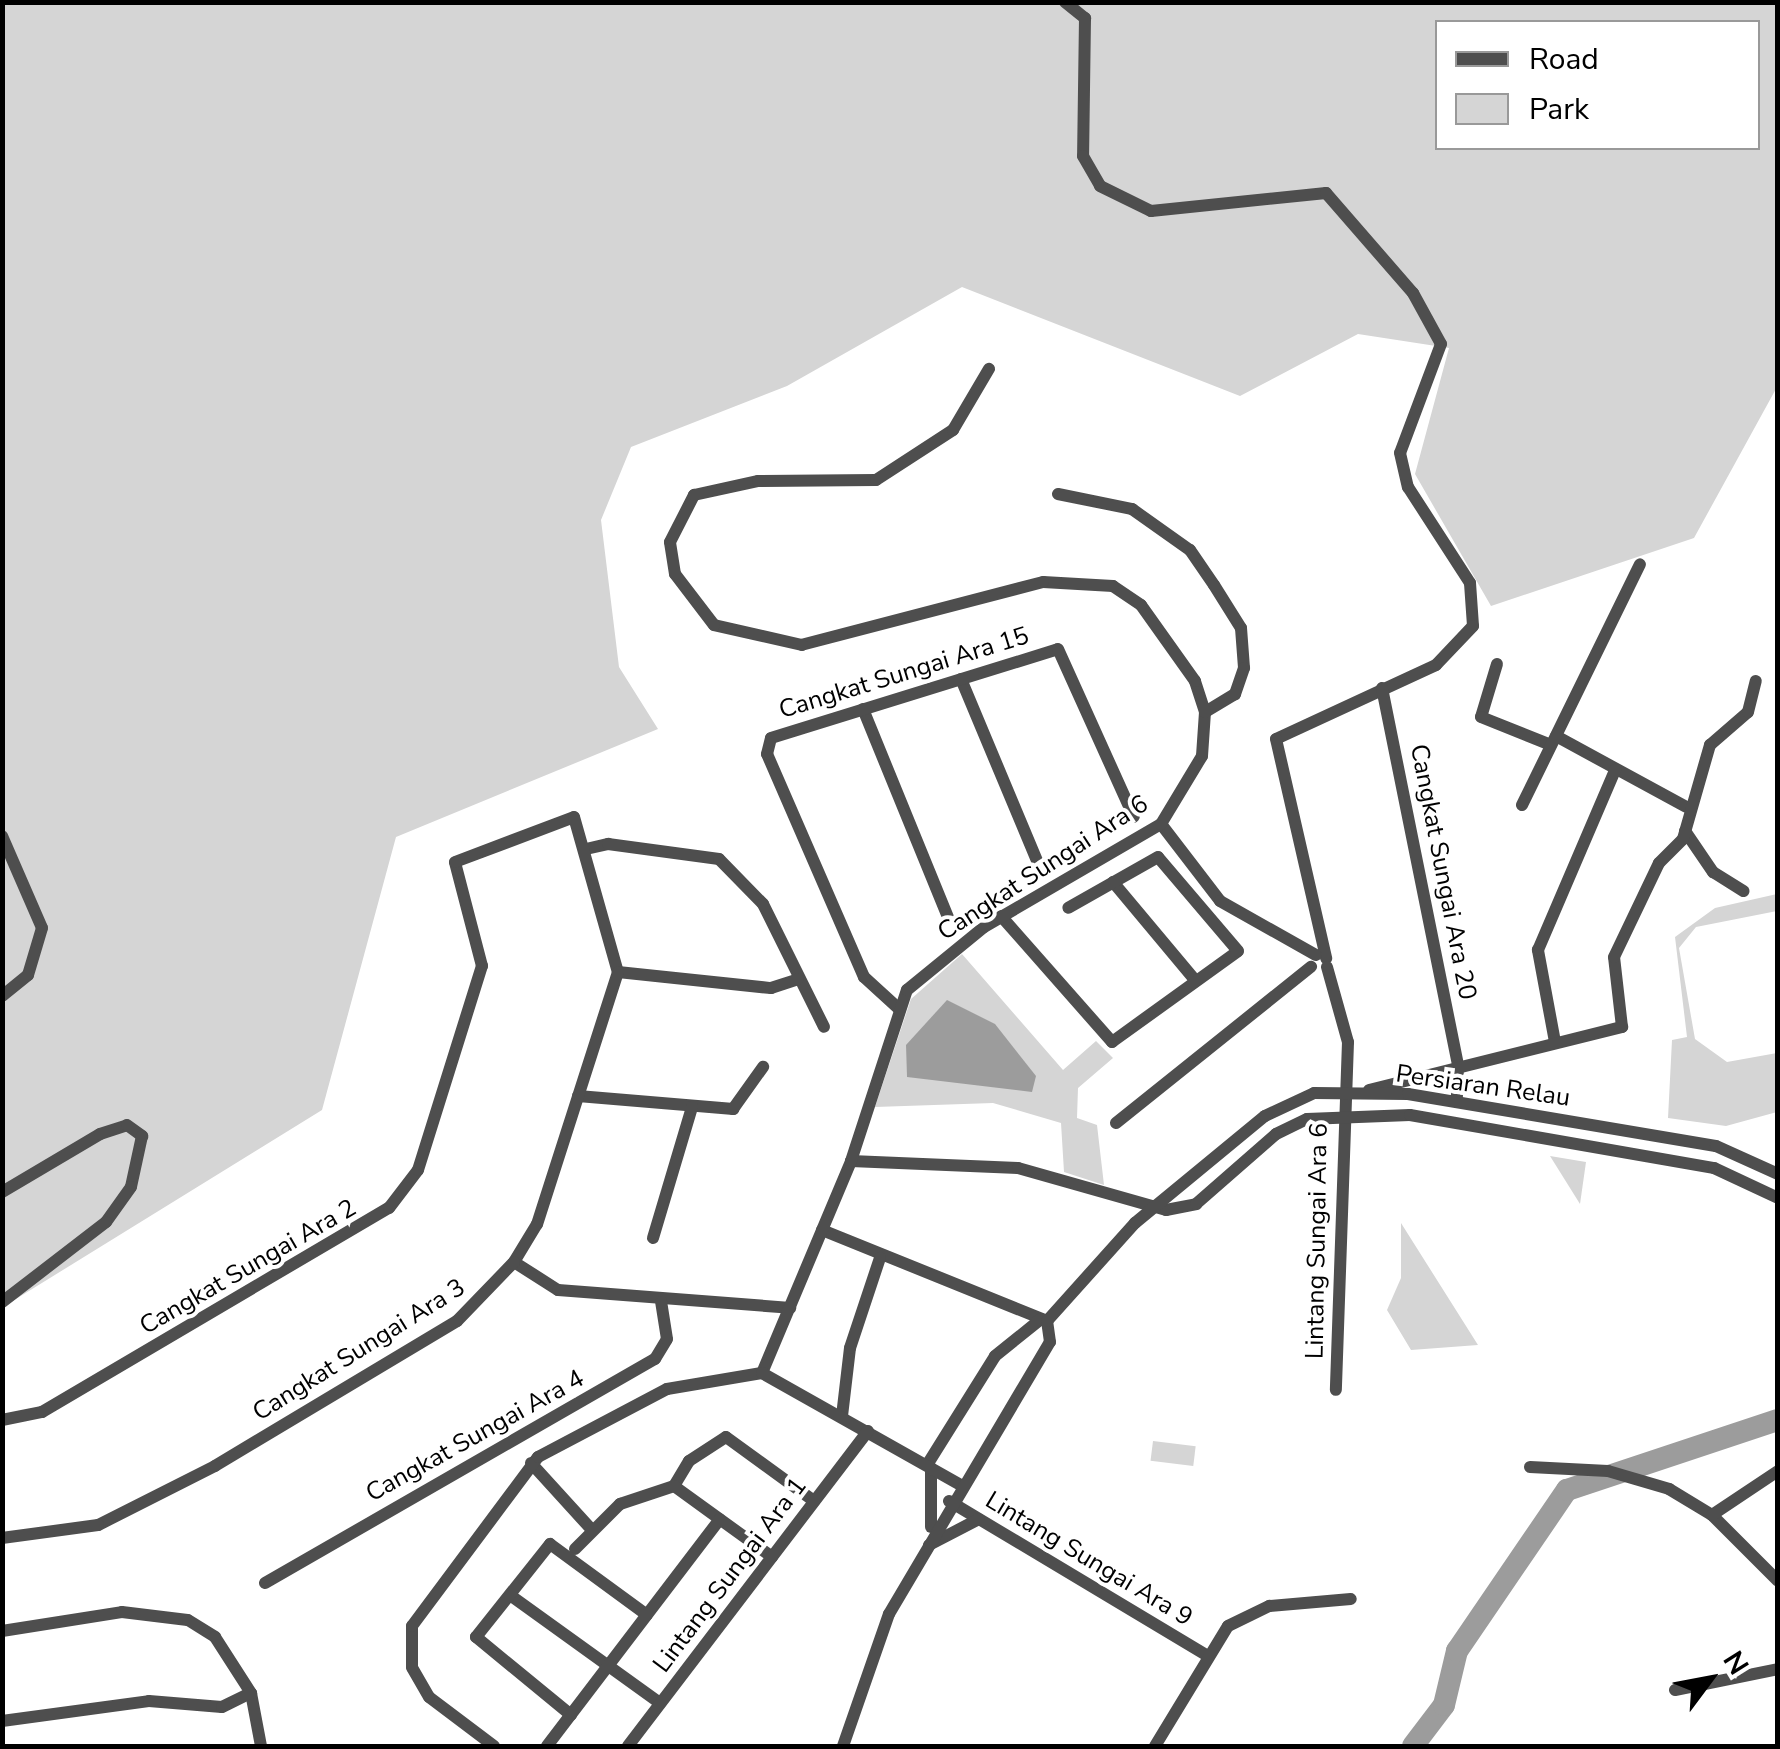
<!DOCTYPE html>
<html>
<head>
<meta charset="utf-8">
<style>
	body { margin:0 }
	#map { position:relative; width:1780px; height:1749px; overflow:hidden; background:#fff; font-family:"Nunito Sans",sans-serif }
	div>[style] { position:absolute }
	.green>* { inset:0; background:#d5d5d5; transform-origin:0 0 }
	.water>* { inset:0; background:#9c9c9c }
	.river>* { height:22px; margin:-11px; padding:0 11px; transform-origin:11px; border-radius:11px; background:#9c9c9c }
	.minor>* { height:12px; margin:-6px; padding:0 6px; transform-origin:6px; border-radius:6px; background:#4e4e4e }
	span { translate:-50% -50%; white-space:nowrap; text-align:center; line-height:1.15; -webkit-text-stroke:8px #fff; paint-order:stroke }
	.street-label { font-size:25px; color:#000 }
	.frame { position:absolute; inset:0; border:5px solid #000; pointer-events:none }
	.legend { position:absolute; left:1435px; top:20px; width:325px; height:130px; box-sizing:border-box; background:#fff; border:2px solid #999; margin:0; padding:12px 18px; list-style:none; font-size:30px; color:#000 }
	.legend li { display:flex; align-items:center; gap:20px; height:50px }
	.legend b { width:50px; border:2px solid #999 }
	.north { position:absolute; left:1660px; top:1629px; width:100px; height:100px; -webkit-text-stroke:8px #fff; paint-order:stroke; rotate:58deg; font-size:28px; font-weight:700; line-height:40px; text-align:center; color:#000 }
	.north::after { content:''; display:block; margin:auto; width:35px; height:45px; background:#000; clip-path:polygon(50% 0,100% 100%,50% 72%,0 100%) }
</style>
</head>
<body>
<div id="map">
	<div class="green">
		<i style="clip-path:polygon(evenodd,3px 3px,1777px 3px,1777px 387px,1694px 538px,1491px 606px,1415px 474px,1449px 348px,1358px 334px,1240px 396px,962px 287px,787px 386px,631px 447px,601px 520px,619px 667px,658px 729px,396px 837px,322px 1110px,3px 1307px,3px 3px,1438px 22px,1758px 22px,1758px 148px,1438px 148px,1438px 22px)"></i>
		<i style="clip-path:polygon(1777px 894px,1777px 911px,1696px 927px,1679px 948px,1695px 1039px,1727px 1062px,1777px 1053px,1777px 1112px,1726px 1126px,1668px 1118px,1672px 1040px,1687px 1037px,1675px 937px,1715px 908px)"></i>
		<i style="clip-path:polygon(962px 954px,1063px 1070px,1096px 1041px,1113px 1058px,1078px 1088px,1077px 1118px,1097px 1125px,1104px 1185px,1064px 1172px,1061px 1123px,993px 1103px,875px 1107px,911px 999px)"></i>
		<i style="clip-path:polygon(1550px 1156px,1586px 1162px,1580px 1204px)"></i>
		<i style="clip-path:polygon(1401px 1223px,1478px 1345px,1411px 1350px,1387px 1310px,1401px 1278px)"></i>
		<i style="left:1153px;top:1441px;width:43px;height:20px;rotate:7deg"></i>
	</div>
	<div class="water">
		<i style="clip-path:polygon(947px 1000px,995px 1024px,1036px 1076px,1032px 1092px,907px 1077px,906px 1045px)"></i>
	</div>
	<div class="river">
		<i style="left:1413px;top:1746px;width:51px;rotate:-52.9deg"></i>
		<i style="left:1444px;top:1705px;width:56px;rotate:-76.5deg"></i>
		<i style="left:1457px;top:1651px;width:195px;rotate:-55.7deg"></i>
		<i style="left:1567px;top:1490px;width:222px;rotate:-18.4deg"></i>
	</div>
	<div class="minor">
		<i style="left:1065px;top:2px;width:26px;rotate:39deg"></i>
		<i style="left:1085px;top:18px;width:138px;rotate:90.8deg"></i>
		<i style="left:1083px;top:156px;width:34px;rotate:60deg"></i>
		<i style="left:1100px;top:186px;width:57px;rotate:26.1deg"></i>
		<i style="left:1151px;top:211px;width:176px;rotate:-5.9deg"></i>
		<i style="left:1326px;top:193px;width:133px;rotate:49deg"></i>
		<i style="left:1413px;top:293px;width:58px;rotate:61.2deg"></i>
		<i style="left:1441px;top:344px;width:116px;rotate:110.6deg"></i>
		<i style="left:1400px;top:453px;width:35px;rotate:77deg"></i>
		<i style="left:1408px;top:487px;width:114px;rotate:57.1deg"></i>
		<i style="left:1470px;top:583px;width:43px;rotate:86deg"></i>
		<i style="left:1473px;top:626px;width:54px;rotate:133.5deg"></i>
		<i style="left:1436px;top:665px;width:176px;rotate:155.2deg"></i>
		<i style="left:1276px;top:739px;width:225px;rotate:77.1deg"></i>
		<i style="left:1058px;top:494px;width:76px;rotate:11.5deg"></i>
		<i style="left:1132px;top:509px;width:71px;rotate:35.3deg"></i>
		<i style="left:1190px;top:550px;width:42px;rotate:55.6deg"></i>
		<i style="left:1214px;top:585px;width:51px;rotate:57.9deg"></i>
		<i style="left:1241px;top:628px;width:40px;rotate:85.7deg"></i>
		<i style="left:1244px;top:668px;width:28px;rotate:109deg"></i>
		<i style="left:1235px;top:694px;width:35px;rotate:149deg"></i>
		<i style="left:1497px;top:664px;width:55px;rotate:106.8deg"></i>
		<i style="left:1481px;top:717px;width:75px;rotate:21.8deg"></i>
		<i style="left:961px;top:679px;width:205px;rotate:67.3deg"></i>
		<i style="left:1382px;top:688px;width:385px;rotate:78.6deg"></i>
		<i style="left:1458px;top:1065px;width:37px;rotate:92deg"></i>
		<i style="left:863px;top:709px;width:225px;rotate:67.8deg"></i>
		<i style="left:1556px;top:736px;width:148px;rotate:28.6deg"></i>
		<i style="left:1522px;top:805px;width:268px;rotate:-63.9deg"></i>
		<i style="left:1161px;top:824px;width:97px;rotate:52.5deg"></i>
		<i style="left:1220px;top:901px;width:110px;rotate:29.4deg"></i>
		<i style="left:1685px;top:831px;width:50px;rotate:55.7deg"></i>
		<i style="left:1713px;top:872px;width:36px;rotate:32deg"></i>
		<i style="left:2px;top:836px;width:100px;rotate:66.5deg"></i>
		<i style="left:42px;top:928px;width:49px;rotate:106.6deg"></i>
		<i style="left:28px;top:975px;width:33px;rotate:141deg"></i>
		<i style="left:586px;top:849px;width:23px;rotate:-13deg"></i>
		<i style="left:608px;top:844px;width:112px;rotate:7.7deg"></i>
		<i style="left:719px;top:859px;width:63px;rotate:45.6deg"></i>
		<i style="left:763px;top:904px;width:137px;rotate:63.6deg"></i>
		<i style="left:1113px;top:882px;width:126px;rotate:50.1deg"></i>
		<i style="left:1001px;top:916px;width:168px;rotate:48.6deg"></i>
		<i style="left:1112px;top:1042px;width:155px;rotate:-35.8deg"></i>
		<i style="left:1238px;top:951px;width:123px;rotate:-130.4deg"></i>
		<i style="left:1158px;top:857px;width:103px;rotate:150.5deg"></i>
		<i style="left:1327px;top:967px;width:78px;rotate:74.4deg"></i>
		<i style="left:1348px;top:1042px;width:348px;rotate:92deg"></i>
		<i style="left:618px;top:972px;width:154px;rotate:6deg"></i>
		<i style="left:771px;top:988px;width:28px;rotate:-18deg"></i>
		<i style="left:898px;top:1008px;width:46px;rotate:-137.6deg"></i>
		<i style="left:864px;top:977px;width:243px;rotate:-113.5deg"></i>
		<i style="left:767px;top:754px;width:16px;rotate:-76deg"></i>
		<i style="left:771px;top:738px;width:300px;rotate:-17.2deg"></i>
		<i style="left:1058px;top:649px;width:184px;rotate:65.7deg"></i>
		<i style="left:1555px;top:1042px;width:94px;rotate:-100.5deg"></i>
		<i style="left:1538px;top:950px;width:196px;rotate:-66.8deg"></i>
		<i style="left:1369px;top:1090px;width:261px;rotate:-14deg"></i>
		<i style="left:1622px;top:1027px;width:70px;rotate:-96.5deg"></i>
		<i style="left:1614px;top:957px;width:104px;rotate:-64.4deg"></i>
		<i style="left:1659px;top:863px;width:34px;rotate:-45deg"></i>
		<i style="left:1683px;top:839px;width:98px;rotate:-74deg"></i>
		<i style="left:1710px;top:745px;width:50px;rotate:-41deg"></i>
		<i style="left:1748px;top:712px;width:32px;rotate:-76deg"></i>
		<i style="left:578px;top:1096px;width:156px;rotate:4.8deg"></i>
		<i style="left:733px;top:1109px;width:52px;rotate:-54.5deg"></i>
		<i style="left:1116px;top:1123px;width:250px;rotate:-38.7deg"></i>
		<i style="left:851px;top:1161px;width:167px;rotate:2.4deg"></i>
		<i style="left:1018px;top:1168px;width:154px;rotate:15.8deg"></i>
		<i style="left:1166px;top:1210px;width:31px;rotate:-11deg"></i>
		<i style="left:1196px;top:1204px;width:106px;rotate:-41.2deg"></i>
		<i style="left:1276px;top:1134px;width:34px;rotate:-26deg"></i>
		<i style="left:1307px;top:1119px;width:103px;rotate:-2.2deg"></i>
		<i style="left:1410px;top:1115px;width:309px;rotate:9.9deg"></i>
		<i style="left:1714px;top:1168px;width:71px;rotate:25.1deg"></i>
		<i style="left:2px;top:1192px;width:114px;rotate:-30.6deg"></i>
		<i style="left:100px;top:1134px;width:28px;rotate:-18deg"></i>
		<i style="left:127px;top:1125px;width:19px;rotate:36deg"></i>
		<i style="left:142px;top:1136px;width:52px;rotate:102.2deg"></i>
		<i style="left:131px;top:1187px;width:43px;rotate:125.5deg"></i>
		<i style="left:106px;top:1222px;width:131px;rotate:142.4deg"></i>
		<i style="left:822px;top:1230px;width:243px;rotate:22deg"></i>
		<i style="left:653px;top:1238px;width:137px;rotate:-73.4deg"></i>
		<i style="left:514px;top:1262px;width:52px;rotate:32.5deg"></i>
		<i style="left:558px;top:1290px;width:233px;rotate:4.4deg"></i>
		<i style="left:762px;top:1373px;width:230px;rotate:-67.2deg"></i>
		<i style="left:851px;top:1161px;width:180px;rotate:-71.9deg"></i>
		<i style="left:907px;top:990px;width:99px;rotate:-39.3deg"></i>
		<i style="left:984px;top:927px;width:205px;rotate:-30.2deg"></i>
		<i style="left:1161px;top:824px;width:79px;rotate:-58.9deg"></i>
		<i style="left:1202px;top:756px;width:44px;rotate:-86.1deg"></i>
		<i style="left:1205px;top:712px;width:33px;rotate:-108deg"></i>
		<i style="left:1195px;top:681px;width:93px;rotate:-125.4deg"></i>
		<i style="left:1141px;top:605px;width:34px;rotate:-146deg"></i>
		<i style="left:1113px;top:586px;width:70px;rotate:-176.7deg"></i>
		<i style="left:1043px;top:582px;width:249px;rotate:165.4deg"></i>
		<i style="left:802px;top:645px;width:90px;rotate:-167.2deg"></i>
		<i style="left:714px;top:625px;width:64px;rotate:-127.4deg"></i>
		<i style="left:675px;top:574px;width:32px;rotate:-99deg"></i>
		<i style="left:670px;top:542px;width:53px;rotate:-62.9deg"></i>
		<i style="left:694px;top:495px;width:66px;rotate:-12.3deg"></i>
		<i style="left:758px;top:481px;width:118px;rotate:-0.5deg"></i>
		<i style="left:876px;top:480px;width:92px;rotate:-33deg"></i>
		<i style="left:953px;top:430px;width:71px;rotate:-59.5deg"></i>
		<i style="left:842px;top:1416px;width:68px;rotate:-83.3deg"></i>
		<i style="left:850px;top:1348px;width:95px;rotate:-71.6deg"></i>
		<i style="left:2px;top:1420px;width:41px;rotate:-11.3deg"></i>
		<i style="left:42px;top:1412px;width:403px;rotate:-30.5deg"></i>
		<i style="left:389px;top:1208px;width:48px;rotate:-52.7deg"></i>
		<i style="left:418px;top:1170px;width:214px;rotate:-72.6deg"></i>
		<i style="left:482px;top:966px;width:107px;rotate:-104.6deg"></i>
		<i style="left:455px;top:862px;width:127px;rotate:-20.7deg"></i>
		<i style="left:574px;top:817px;width:161px;rotate:74.2deg"></i>
		<i style="left:618px;top:972px;width:265px;rotate:107.8deg"></i>
		<i style="left:537px;top:1224px;width:44px;rotate:121.2deg"></i>
		<i style="left:514px;top:1262px;width:82px;rotate:134deg"></i>
		<i style="left:457px;top:1321px;width:282px;rotate:149.1deg"></i>
		<i style="left:215px;top:1466px;width:131px;rotate:153.2deg"></i>
		<i style="left:98px;top:1525px;width:97px;rotate:172.3deg"></i>
		<i style="left:531px;top:1463px;width:91px;rotate:47.7deg"></i>
		<i style="left:927px;top:1465px;width:128px;rotate:-58deg"></i>
		<i style="left:995px;top:1356px;width:59px;rotate:-38.8deg"></i>
		<i style="left:1530px;top:1467px;width:78px;rotate:2.9deg"></i>
		<i style="left:1608px;top:1471px;width:64px;rotate:16.4deg"></i>
		<i style="left:1669px;top:1489px;width:50px;rotate:31.2deg"></i>
		<i style="left:1712px;top:1515px;width:93px;rotate:45deg"></i>
		<i style="left:674px;top:1486px;width:29px;rotate:-59deg"></i>
		<i style="left:689px;top:1461px;width:44px;rotate:-33deg"></i>
		<i style="left:726px;top:1437px;width:109px;rotate:36deg"></i>
		<i style="left:949px;top:1501px;width:300px;rotate:30.9deg"></i>
		<i style="left:1712px;top:1515px;width:79px;rotate:-33.7deg"></i>
		<i style="left:931px;top:1527px;width:59px;rotate:-90deg"></i>
		<i style="left:929px;top:1545px;width:56px;rotate:-27.5deg"></i>
		<i style="left:575px;top:1549px;width:64px;rotate:-45deg"></i>
		<i style="left:620px;top:1504px;width:57px;rotate:-18.4deg"></i>
		<i style="left:674px;top:1486px;width:121px;rotate:35.9deg"></i>
		<i style="left:265px;top:1583px;width:450px;rotate:-29.9deg"></i>
		<i style="left:655px;top:1359px;width:23px;rotate:-59deg"></i>
		<i style="left:667px;top:1339px;width:37px;rotate:-99deg"></i>
		<i style="left:510px;top:1595px;width:185px;rotate:35.8deg"></i>
		<i style="left:2px;top:1631px;width:121px;rotate:-9deg"></i>
		<i style="left:122px;top:1612px;width:66px;rotate:6.9deg"></i>
		<i style="left:188px;top:1620px;width:32px;rotate:32deg"></i>
		<i style="left:215px;top:1637px;width:67px;rotate:57.3deg"></i>
		<i style="left:251px;top:1693px;width:54px;rotate:79.3deg"></i>
		<i style="left:1675px;top:1690px;width:105px;rotate:-11.5deg"></i>
		<i style="left:571px;top:1715px;width:123px;rotate:-140.6deg"></i>
		<i style="left:476px;top:1637px;width:119px;rotate:-51.5deg"></i>
		<i style="left:550px;top:1544px;width:120px;rotate:36.2deg"></i>
		<i style="left:2px;top:1721px;width:148px;rotate:-7.7deg"></i>
		<i style="left:149px;top:1701px;width:73px;rotate:4.7deg"></i>
		<i style="left:222px;top:1707px;width:32px;rotate:-26deg"></i>
		<i style="left:494px;top:1746px;width:81px;rotate:-143deg"></i>
		<i style="left:429px;top:1697px;width:34px;rotate:-120deg"></i>
		<i style="left:412px;top:1667px;width:41px;rotate:-90deg"></i>
		<i style="left:412px;top:1626px;width:211px;rotate:-53.3deg"></i>
		<i style="left:538px;top:1457px;width:146px;rotate:-27.8deg"></i>
		<i style="left:667px;top:1389px;width:96px;rotate:-9.6deg"></i>
		<i style="left:762px;top:1373px;width:226px;rotate:29.4deg"></i>
		<i style="left:547px;top:1746px;width:285px;rotate:-52.7deg"></i>
		<i style="left:628px;top:1746px;width:396px;rotate:-52.7deg"></i>
		<i style="left:843px;top:1746px;width:140px;rotate:-70.8deg"></i>
		<i style="left:889px;top:1614px;width:316px;rotate:-59.4deg"></i>
		<i style="left:1050px;top:1342px;width:21px;rotate:-98deg"></i>
		<i style="left:1047px;top:1321px;width:132px;rotate:-48.1deg"></i>
		<i style="left:1135px;top:1223px;width:168px;rotate:-39.5deg"></i>
		<i style="left:1265px;top:1116px;width:54px;rotate:-25.1deg"></i>
		<i style="left:1314px;top:1093px;width:94px;rotate:0.6deg"></i>
		<i style="left:1408px;top:1094px;width:312px;rotate:9.6deg"></i>
		<i style="left:1716px;top:1146px;width:68px;rotate:24.3deg"></i>
		<i style="left:1155px;top:1746px;width:140px;rotate:-58.7deg"></i>
		<i style="left:1228px;top:1626px;width:46px;rotate:-26deg"></i>
		<i style="left:1269px;top:1606px;width:82px;rotate:-4.9deg"></i>
	</div>
	<div class="street-label">
		<span style="left:904px;top:673px;rotate:-17deg">Cangkat Sungai Ara 15</span>
		<span style="left:1043px;top:868px;rotate:-33deg">Cangkat Sungai Ara 6</span>
		<span style="left:1443px;top:872px;rotate:79deg">Cangkat Sungai Ara 20</span>
		<span style="left:1483px;top:1086px;rotate:8deg">Persiaran Relau</span>
		<span style="left:1317px;top:1241px;rotate:-89deg">Lintang Sungai Ara 6</span>
		<span style="left:248px;top:1267px;rotate:-30deg">Cangkat Sungai Ara 2</span>
		<span style="left:359px;top:1350px;rotate:-32deg">Cangkat Sungai Ara 3</span>
		<span style="left:475px;top:1436px;rotate:-29deg">Cangkat Sungai Ara 4</span>
		<span style="left:1089px;top:1559px;rotate:31deg">Lintang Sungai Ara 9</span>
		<span style="left:730px;top:1575px;rotate:-53deg">Lintang Sungai Ara 1</span>
	</div>
	<div class="frame"></div>
	<ul class="legend">
	<li><b style="height:12px;background:#4e4e4e"></b>Road</li>
	<li><b style="height:28px;background:#d5d5d5"></b>Park</li>
	</ul>
	<div class="north">N</div>
</div>
</body>
</html>
